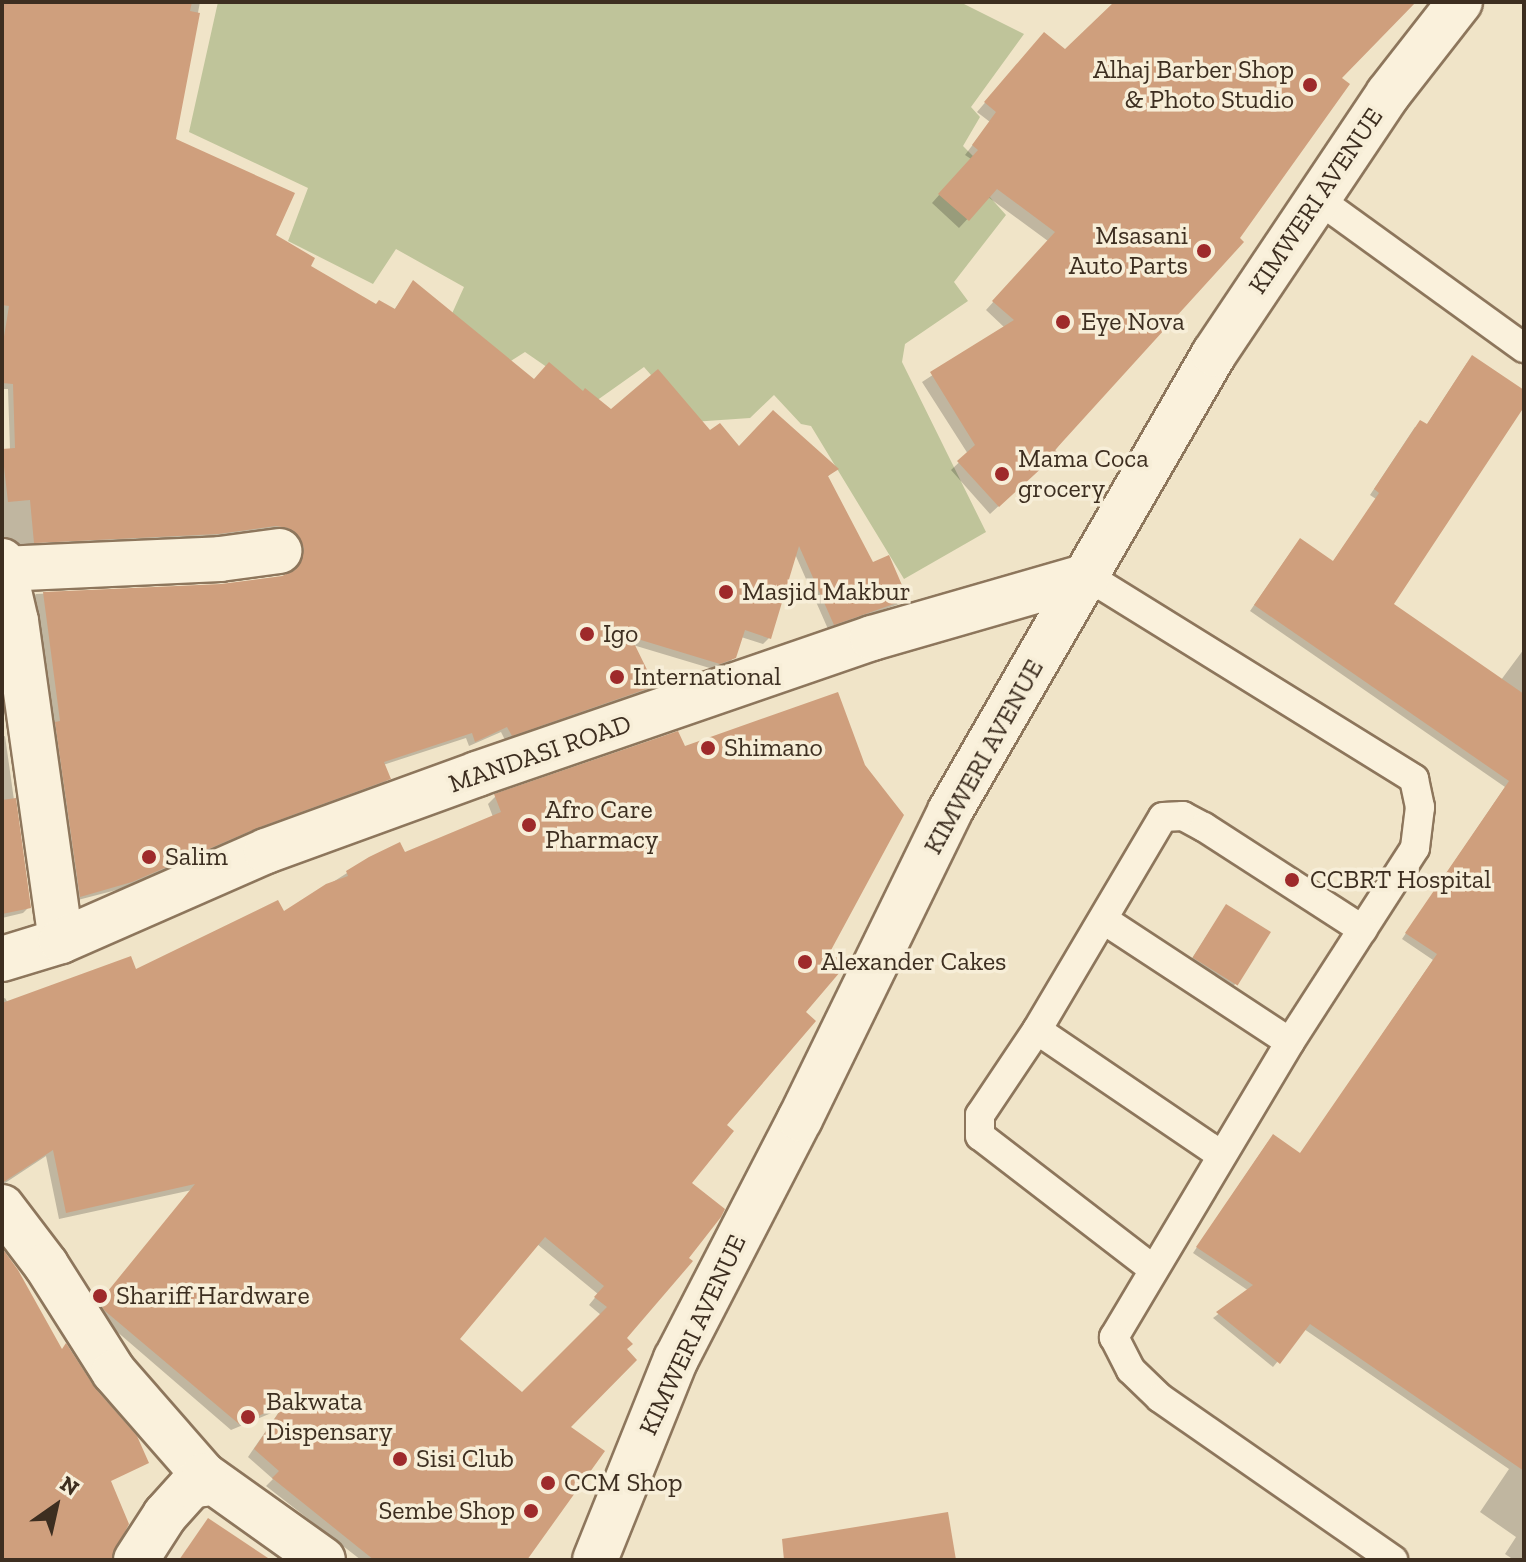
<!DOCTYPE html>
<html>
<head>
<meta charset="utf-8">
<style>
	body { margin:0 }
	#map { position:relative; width:1526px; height:1562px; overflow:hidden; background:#f0e4c8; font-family:"Zilla Slab",serif }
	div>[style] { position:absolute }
	.cemetery>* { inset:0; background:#bfc49a }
	.shadow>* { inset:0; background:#0003; transform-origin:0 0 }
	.building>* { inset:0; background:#cf9f7d; transform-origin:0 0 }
	.roads { filter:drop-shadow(2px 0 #8d765c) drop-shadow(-2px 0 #8d765c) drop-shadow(0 2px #8d765c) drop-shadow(0 -2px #8d765c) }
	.service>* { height:28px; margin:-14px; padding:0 14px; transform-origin:14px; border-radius:14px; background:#faf1dc }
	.minor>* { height:44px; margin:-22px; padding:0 22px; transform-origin:22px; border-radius:22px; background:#faf1dc }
	.tertiary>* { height:44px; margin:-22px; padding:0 22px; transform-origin:22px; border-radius:22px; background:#faf1dc }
	.dots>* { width:22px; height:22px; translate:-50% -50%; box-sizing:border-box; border:4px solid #f7eed8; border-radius:50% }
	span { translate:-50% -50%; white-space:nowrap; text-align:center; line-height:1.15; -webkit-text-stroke:7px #f7eed8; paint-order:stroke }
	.poi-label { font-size:26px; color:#3d2e20 }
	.right { translate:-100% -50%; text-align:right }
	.left { translate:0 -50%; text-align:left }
	.street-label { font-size:26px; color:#3d2e20 }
	.frame { position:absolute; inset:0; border:4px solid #3d2e20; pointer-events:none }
	.north { position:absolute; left:16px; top:1466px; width:80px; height:80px; -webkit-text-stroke:6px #f7eed8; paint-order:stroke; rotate:34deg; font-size:22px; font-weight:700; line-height:32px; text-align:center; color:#3d2e20 }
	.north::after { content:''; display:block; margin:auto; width:28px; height:36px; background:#3d2e20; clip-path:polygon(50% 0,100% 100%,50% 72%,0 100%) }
</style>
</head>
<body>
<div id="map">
	<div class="cemetery">
		<i style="clip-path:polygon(218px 2px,960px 2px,1024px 34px,971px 107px,980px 117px,963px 146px,978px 161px,970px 175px,1006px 215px,954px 282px,968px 301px,905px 344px,902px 362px,986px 532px,904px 579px,811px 426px,801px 424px,774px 395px,750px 418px,692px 422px,644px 367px,596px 401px,525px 352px,506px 364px,450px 318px,464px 287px,396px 249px,373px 284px,288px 241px,308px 188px,189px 132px)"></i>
	</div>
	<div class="shadow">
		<i style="clip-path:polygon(2px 2px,200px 2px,174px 140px,308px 267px,375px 306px,394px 310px,413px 283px,534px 381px,582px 394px,611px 411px,710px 433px,739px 448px,836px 469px,826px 478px,872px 565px,905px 598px,899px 604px,828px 629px,795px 554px,769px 638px,763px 644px,741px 637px,734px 657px,728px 664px,713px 669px,633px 645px,652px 686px,647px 692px,505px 740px,501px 732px,469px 746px,466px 738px,383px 765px,389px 778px,383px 784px,249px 833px,124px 888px,74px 901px,50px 730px,55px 725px,45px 655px,40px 655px,30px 600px,36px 594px,221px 586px,283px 578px,296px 569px,298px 554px,210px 539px,12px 548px,2px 542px,2px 451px,10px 450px,8px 389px,2px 389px)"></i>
		<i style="clip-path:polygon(1115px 2px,1413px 2px,1338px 78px,1047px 461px,990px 514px,951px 470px,968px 454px,922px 382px,1005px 328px,986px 310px,1048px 241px,988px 197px,959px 228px,932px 203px,971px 159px,965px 155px,990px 122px,977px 112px,1036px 43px,1065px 52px)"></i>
		<i style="clip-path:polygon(1467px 363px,1524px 392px,1524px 404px,1392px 604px,1501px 680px,1524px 649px,1524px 1560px,1514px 1560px,1505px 1554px,1516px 1537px,1480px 1512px,1509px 1469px,1304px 1329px,1273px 1367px,1213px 1318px,1249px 1291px,1193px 1253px,1268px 1142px,1300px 1155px,1433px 960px,1402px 939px,1505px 787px,1250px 611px,1295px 546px,1332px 563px,1376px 499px,1370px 495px,1415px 427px,1426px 426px)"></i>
		<i style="clip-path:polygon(5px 736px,29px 907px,23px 913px,2px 918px,2px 737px)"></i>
		<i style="clip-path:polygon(evenodd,684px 748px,827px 952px,804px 1012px,724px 1126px,689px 1183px,625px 1338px,568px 1427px,524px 1560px,361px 1560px,266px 1486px,273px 1479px,248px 1457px,281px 1409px,231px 1430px,93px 1311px,192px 1190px,59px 1219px,46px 1156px,2px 1185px,2px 999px,5px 998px,8px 1003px,135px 972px,283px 914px,347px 873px,404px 855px,493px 817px,488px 804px,496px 796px,684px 748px,537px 1244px,598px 1294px,589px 1305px,601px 1315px,522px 1395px,457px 1339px,537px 1244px)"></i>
		<i style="left:1226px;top:906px;width:50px;height:77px;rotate:33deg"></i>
	</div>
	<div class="building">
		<i style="clip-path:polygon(2px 2px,192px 2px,190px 11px,200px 13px,176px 139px,295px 193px,276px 235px,315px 258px,311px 266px,376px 304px,379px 300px,395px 309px,413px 280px,534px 379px,549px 362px,583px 391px,585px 388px,611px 409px,658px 369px,710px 430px,720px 423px,739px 446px,773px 410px,839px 469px,828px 476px,873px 562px,889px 555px,908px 599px,834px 625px,799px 546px,771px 639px,745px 630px,736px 658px,720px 664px,631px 637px,655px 686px,512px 736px,507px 727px,475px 742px,472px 733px,384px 762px,391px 779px,257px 828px,132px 882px,80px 897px,55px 722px,60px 721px,43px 592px,221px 584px,282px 576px,295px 570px,302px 560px,304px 548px,298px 535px,288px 528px,276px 526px,218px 534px,34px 543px,30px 500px,8px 502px,2px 449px,15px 448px,13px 384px,2px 383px,2px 349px,9px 306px,2px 305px)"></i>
		<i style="clip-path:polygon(1114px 2px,1416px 2px,1342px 78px,1350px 84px,1240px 238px,1244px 242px,1055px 450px,1058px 453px,999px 507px,957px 461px,975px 445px,930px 372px,1014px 320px,992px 301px,1055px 232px,997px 189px,969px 221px,938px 194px,978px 150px,972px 145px,996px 112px,984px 102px,1044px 32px,1065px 49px)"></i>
		<i style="clip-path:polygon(1472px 355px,1524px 390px,1524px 407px,1394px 604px,1524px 694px,1524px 1471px,1310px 1324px,1280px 1364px,1216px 1312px,1253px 1285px,1196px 1247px,1273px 1134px,1300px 1153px,1437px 954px,1405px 933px,1509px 781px,1254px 605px,1300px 538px,1333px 561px,1379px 493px,1374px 489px,1420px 420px,1427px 424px)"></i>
		<i style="clip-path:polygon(evenodd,838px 692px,865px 765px,904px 815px,830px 952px,846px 965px,806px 1012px,816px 1021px,727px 1125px,734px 1131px,692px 1183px,725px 1209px,721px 1217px,689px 1258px,693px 1261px,627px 1338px,633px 1344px,627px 1349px,637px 1360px,571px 1427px,605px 1451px,527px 1560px,374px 1560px,272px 1478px,279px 1471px,254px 1449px,284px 1405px,239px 1424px,105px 1311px,99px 1302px,195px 1184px,66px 1213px,53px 1150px,2px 1183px,2px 1003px,131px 956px,136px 969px,278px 900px,284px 911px,326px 884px,348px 876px,346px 871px,369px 857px,400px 842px,405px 852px,501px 812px,494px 794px,678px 731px,685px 746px,838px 692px,545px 1237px,604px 1286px,594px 1297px,607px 1307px,522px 1392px,460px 1339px,545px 1237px)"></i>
		<i style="clip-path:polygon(16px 798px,31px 908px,2px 914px,2px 800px)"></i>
		<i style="left:1226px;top:904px;width:53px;height:63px;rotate:32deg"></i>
		<i style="clip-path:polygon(2px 1248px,18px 1270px,62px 1349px,66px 1343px,95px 1388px,137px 1436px,149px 1463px,111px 1481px,129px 1524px,111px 1560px,2px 1560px)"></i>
		<i style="clip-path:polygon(948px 1512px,956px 1560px,784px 1560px,782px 1539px)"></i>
		<i style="clip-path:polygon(208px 1518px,271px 1560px,179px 1560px)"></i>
	</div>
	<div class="roads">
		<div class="service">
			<i style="left:1318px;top:199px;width:254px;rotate:35.9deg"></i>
			<i style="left:1087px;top:576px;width:385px;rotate:31.8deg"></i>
			<i style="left:1414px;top:779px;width:29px;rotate:78deg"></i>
			<i style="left:1420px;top:807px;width:41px;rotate:97deg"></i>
			<i style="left:1415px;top:848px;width:231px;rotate:122.8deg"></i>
			<i style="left:1290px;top:1042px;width:344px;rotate:120.8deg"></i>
			<i style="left:1114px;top:1337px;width:37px;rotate:63deg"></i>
			<i style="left:1131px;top:1370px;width:40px;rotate:44deg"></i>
			<i style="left:1160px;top:1398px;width:284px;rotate:34.8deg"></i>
			<i style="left:1104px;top:920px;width:222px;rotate:33.3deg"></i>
			<i style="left:1037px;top:1030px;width:222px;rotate:34.2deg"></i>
			<i style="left:1153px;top:1269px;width:218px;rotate:-142.4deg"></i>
			<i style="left:980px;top:1136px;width:21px;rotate:-90deg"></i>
			<i style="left:980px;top:1115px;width:102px;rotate:-56.2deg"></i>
			<i style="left:1037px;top:1030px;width:247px;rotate:-59.4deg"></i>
			<i style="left:1163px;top:817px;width:20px;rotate:-3deg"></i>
			<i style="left:1183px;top:816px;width:24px;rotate:28deg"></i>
			<i style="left:1204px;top:827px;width:189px;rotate:32.9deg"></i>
		</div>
		<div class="minor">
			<i style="left:2px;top:561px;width:62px;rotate:76.9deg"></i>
			<i style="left:16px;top:621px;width:323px;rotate:82deg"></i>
			<i style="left:2px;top:569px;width:218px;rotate:-2.6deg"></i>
			<i style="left:220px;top:559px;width:60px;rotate:-7.7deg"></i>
			<i style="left:2px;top:959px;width:62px;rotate:-17deg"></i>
			<i style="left:61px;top:941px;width:224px;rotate:-23.7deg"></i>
			<i style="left:266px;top:851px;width:225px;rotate:-20deg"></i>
			<i style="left:477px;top:774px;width:418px;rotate:-19deg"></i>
			<i style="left:872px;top:638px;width:224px;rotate:-16.1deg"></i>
			<i style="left:2px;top:1207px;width:73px;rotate:52.8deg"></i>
			<i style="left:46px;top:1265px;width:127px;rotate:57.6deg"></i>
			<i style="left:114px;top:1372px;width:137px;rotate:48.9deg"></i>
			<i style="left:204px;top:1475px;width:146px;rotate:35.5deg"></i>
			<i style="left:136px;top:1560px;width:54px;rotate:-57.2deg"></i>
			<i style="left:165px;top:1515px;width:39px;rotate:-48deg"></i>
			<i style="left:191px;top:1486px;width:12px;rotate:-9deg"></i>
			<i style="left:203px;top:1484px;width:9px;rotate:-84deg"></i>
		</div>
		<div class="tertiary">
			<i style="left:595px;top:1560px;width:217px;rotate:-68.1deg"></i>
			<i style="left:676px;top:1359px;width:270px;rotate:-62.7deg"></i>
			<i style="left:800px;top:1119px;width:343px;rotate:-64deg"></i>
			<i style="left:950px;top:811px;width:528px;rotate:-59.99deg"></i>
			<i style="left:1214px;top:354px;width:313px;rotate:-56.2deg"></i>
			<i style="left:1388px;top:94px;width:117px;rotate:-52deg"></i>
		</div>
	</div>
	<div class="dots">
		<i style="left:1310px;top:85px;background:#9e2a2b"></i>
		<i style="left:1204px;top:251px;background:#9e2a2b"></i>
		<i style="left:1063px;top:322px;background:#9e2a2b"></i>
		<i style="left:1002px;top:474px;background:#9e2a2b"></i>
		<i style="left:726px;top:592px;background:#9e2a2b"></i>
		<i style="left:587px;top:634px;background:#9e2a2b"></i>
		<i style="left:617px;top:677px;background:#9e2a2b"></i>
		<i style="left:708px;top:748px;background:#9e2a2b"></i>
		<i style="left:529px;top:825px;background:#9e2a2b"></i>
		<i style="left:149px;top:857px;background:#9e2a2b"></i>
		<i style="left:1292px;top:880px;background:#9e2a2b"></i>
		<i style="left:805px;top:962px;background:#9e2a2b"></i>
		<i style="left:100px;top:1296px;background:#9e2a2b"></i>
		<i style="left:248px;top:1417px;background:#9e2a2b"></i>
		<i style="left:400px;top:1459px;background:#9e2a2b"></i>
		<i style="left:548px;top:1483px;background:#9e2a2b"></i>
		<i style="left:531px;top:1511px;background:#9e2a2b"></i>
	</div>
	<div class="poi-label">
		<span class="right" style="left:1294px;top:85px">Alhaj Barber Shop<br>&amp; Photo Studio</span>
		<span class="right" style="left:1188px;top:251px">Msasani<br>Auto Parts</span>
		<span class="left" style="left:1081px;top:322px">Eye Nova</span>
		<span class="left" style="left:1018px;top:474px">Mama Coca<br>grocery</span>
		<span class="left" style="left:742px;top:592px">Masjid Makbur</span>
		<span class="left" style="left:603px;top:634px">Igo</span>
		<span class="left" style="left:633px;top:677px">International</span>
		<span class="left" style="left:724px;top:748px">Shimano</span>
		<span class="left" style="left:545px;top:825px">Afro Care<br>Pharmacy</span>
		<span class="left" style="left:165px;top:857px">Salim</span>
		<span class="left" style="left:1310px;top:880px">CCBRT Hospital</span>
		<span class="left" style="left:821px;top:962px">Alexander Cakes</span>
		<span class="left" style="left:116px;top:1296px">Shariff Hardware</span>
		<span class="left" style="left:266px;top:1417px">Bakwata<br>Dispensary</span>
		<span class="left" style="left:416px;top:1459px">Sisi Club</span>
		<span class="left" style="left:564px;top:1483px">CCM Shop</span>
		<span class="right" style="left:515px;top:1511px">Sembe Shop</span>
	</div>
	<div class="street-label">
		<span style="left:1316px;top:201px;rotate:-56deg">KIMWERI AVENUE</span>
		<span style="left:540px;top:754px;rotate:-19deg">MANDASI ROAD</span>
		<span style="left:984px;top:757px;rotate:-61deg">KIMWERI AVENUE</span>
		<span style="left:693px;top:1335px;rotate:-65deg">KIMWERI AVENUE</span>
	</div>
	<div class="frame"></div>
	<div class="north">N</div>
</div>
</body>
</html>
